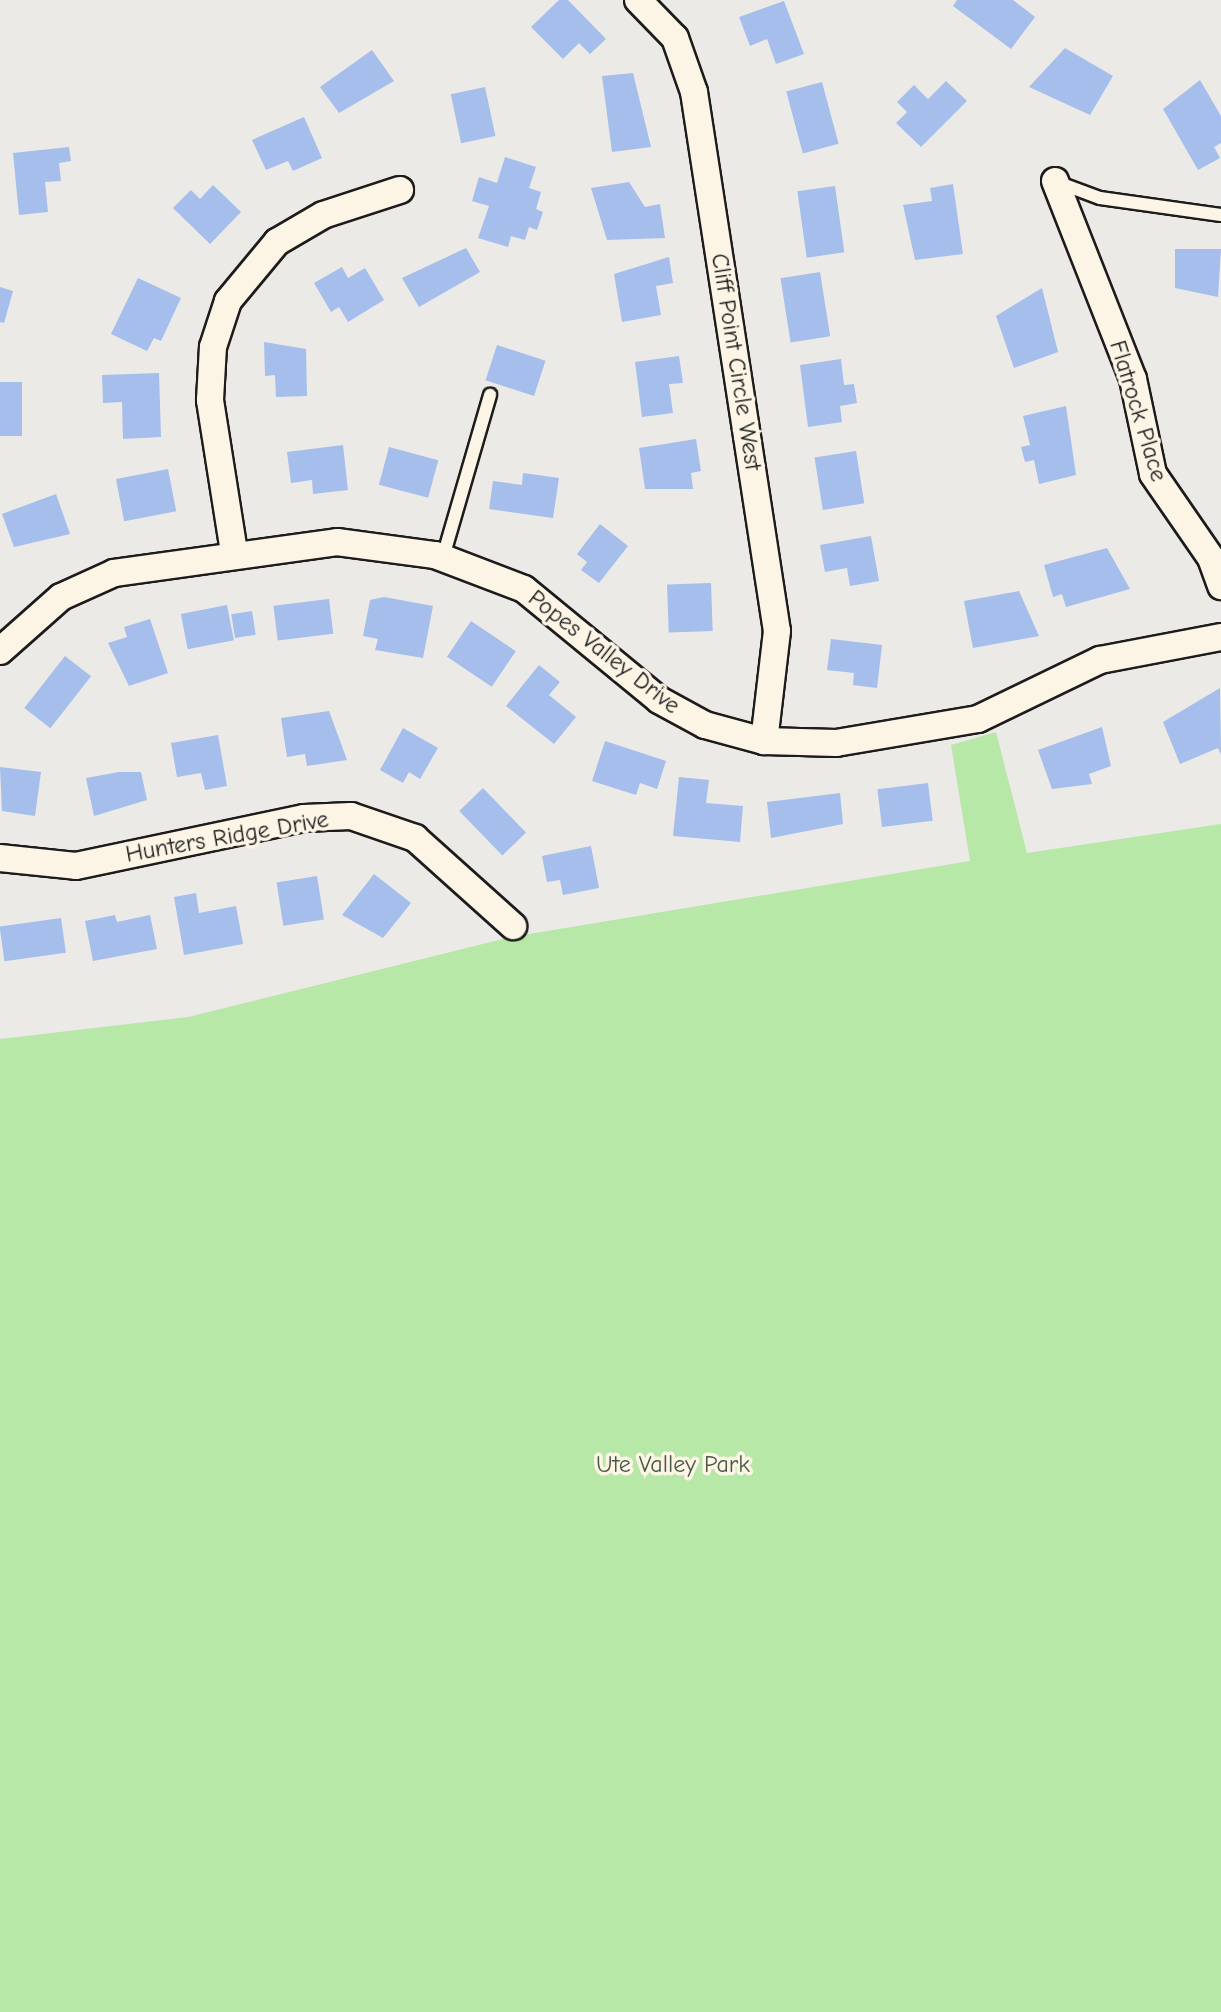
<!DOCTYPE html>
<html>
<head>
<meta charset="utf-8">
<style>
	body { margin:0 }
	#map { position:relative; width:1221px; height:2012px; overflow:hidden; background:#ebeae6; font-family:"Comic Neue",sans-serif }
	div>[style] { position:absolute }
	.green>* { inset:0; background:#b7e8a8 }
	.building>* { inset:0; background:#a6beeb; transform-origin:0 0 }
	.roads { filter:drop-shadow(2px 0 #1c1c1c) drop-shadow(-2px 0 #1c1c1c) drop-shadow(0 2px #1c1c1c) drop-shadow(0 -2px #1c1c1c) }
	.lane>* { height:12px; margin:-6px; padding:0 6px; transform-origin:6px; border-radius:6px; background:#fcf5e5 }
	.street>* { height:26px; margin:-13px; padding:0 13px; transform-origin:13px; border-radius:13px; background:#fcf5e5 }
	span { translate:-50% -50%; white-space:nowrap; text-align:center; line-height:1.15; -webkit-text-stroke:7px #fcf5e5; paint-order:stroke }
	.street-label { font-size:24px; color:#1c1c1c }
	.park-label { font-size:24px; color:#4a5946 }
</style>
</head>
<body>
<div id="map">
	<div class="green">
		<i style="clip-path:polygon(996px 732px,1027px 853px,1221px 824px,1221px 2012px,0 2012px,0 1039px,188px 1017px,511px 937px,970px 861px,951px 745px)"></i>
	</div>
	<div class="building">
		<i style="clip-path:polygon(559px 0,568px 0,606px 39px,590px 54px,579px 43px,563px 59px,531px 27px)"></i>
		<i style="clip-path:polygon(957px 0,1013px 0,1035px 17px,1011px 49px,953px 6px)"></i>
		<i style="clip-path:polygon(784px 1px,804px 54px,776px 64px,767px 39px,750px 46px,739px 17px)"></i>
		<i style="clip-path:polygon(1065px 48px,1113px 76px,1090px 115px,1029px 87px)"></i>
		<i style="clip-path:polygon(372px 50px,394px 81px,339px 113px,320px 87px)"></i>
		<i style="clip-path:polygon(633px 73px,651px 147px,612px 152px,602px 76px)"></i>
		<i style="clip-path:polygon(1200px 80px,1221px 116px,1221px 143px,1214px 147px,1220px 158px,1198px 170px,1163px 109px)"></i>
		<i style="clip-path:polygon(946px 81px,967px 101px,921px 147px,896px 123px,907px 112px,897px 102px,914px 85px,928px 99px)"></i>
		<i style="left:822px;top:82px;width:64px;height:37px;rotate:75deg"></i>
		<i style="left:485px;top:87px;width:50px;height:35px;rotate:78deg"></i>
		<i style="clip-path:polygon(304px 117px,322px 158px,293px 171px,288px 161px,266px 170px,252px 140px)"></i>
		<i style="clip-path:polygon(69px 147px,71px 161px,59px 163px,61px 181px,45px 182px,48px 212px,19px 215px,13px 153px)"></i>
		<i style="clip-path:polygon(505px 157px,536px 167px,529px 188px,541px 192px,536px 209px,543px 212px,537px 230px,529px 227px,525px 240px,511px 236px,508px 247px,478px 238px,489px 206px,472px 201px,479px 177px,497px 183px)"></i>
		<i style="clip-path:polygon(629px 182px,645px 207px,660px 204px,665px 238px,607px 240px,591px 188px)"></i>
		<i style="clip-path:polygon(953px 184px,963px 254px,915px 260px,903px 205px,932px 201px,930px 188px)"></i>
		<i style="clip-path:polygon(213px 185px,241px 212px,210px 244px,173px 208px,191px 190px,200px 199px)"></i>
		<i style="left:835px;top:186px;width:67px;height:38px;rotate:82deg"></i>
		<i style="clip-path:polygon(466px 248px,480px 272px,419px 307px,402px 278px)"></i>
		<i style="clip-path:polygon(1175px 249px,1221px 249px,1218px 297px,1175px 288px)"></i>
		<i style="clip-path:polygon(669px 257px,673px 283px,656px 286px,661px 315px,622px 322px,614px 274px)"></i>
		<i style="clip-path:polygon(342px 267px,348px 278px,365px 268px,384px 300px,348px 322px,339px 307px,331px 312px,314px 283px)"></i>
		<i style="left:820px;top:272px;width:65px;height:40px;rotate:81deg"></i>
		<i style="clip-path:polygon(138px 278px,181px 298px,161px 341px,154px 338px,147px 351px,111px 334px)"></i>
		<i style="clip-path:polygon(0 287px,13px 291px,4px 323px,0 322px)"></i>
		<i style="clip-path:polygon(1042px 288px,1058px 352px,1014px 368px,996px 316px)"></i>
		<i style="clip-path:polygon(264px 342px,306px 349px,307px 396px,276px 397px,275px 375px,265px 376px)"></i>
		<i style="left:497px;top:345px;width:51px;height:37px;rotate:18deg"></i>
		<i style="clip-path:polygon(679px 356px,683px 383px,669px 384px,673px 413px,642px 417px,635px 362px)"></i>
		<i style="clip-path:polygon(841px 359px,844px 385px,854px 384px,857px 403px,840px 406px,842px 422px,808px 427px,800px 365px)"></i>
		<i style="clip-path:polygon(159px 373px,161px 437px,123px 439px,122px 402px,103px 403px,102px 375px)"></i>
		<i style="left:0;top:382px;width:22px;height:54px"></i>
		<i style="clip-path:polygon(1066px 406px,1076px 475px,1039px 484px,1034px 460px,1025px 462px,1021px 447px,1030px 445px,1023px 416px)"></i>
		<i style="clip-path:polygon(696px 439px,701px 471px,691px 473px,693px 489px,645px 489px,639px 448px)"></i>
		<i style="clip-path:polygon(343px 445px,348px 490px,313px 494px,312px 480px,291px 483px,287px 452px)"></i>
		<i style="left:389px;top:447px;width:51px;height:39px;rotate:15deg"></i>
		<i style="left:856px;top:451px;width:53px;height:42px;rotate:81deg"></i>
		<i style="left:168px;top:469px;width:43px;height:53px;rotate:79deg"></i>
		<i style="clip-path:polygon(523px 473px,559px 478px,553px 518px,489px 509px,493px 481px,522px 485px)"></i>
		<i style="clip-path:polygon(56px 494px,70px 534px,14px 547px,2px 514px)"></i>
		<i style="clip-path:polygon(600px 524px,628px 546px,599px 583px,581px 570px,587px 562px,577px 554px)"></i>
		<i style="clip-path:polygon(871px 536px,879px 581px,850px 586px,847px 568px,825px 572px,820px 545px)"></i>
		<i style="clip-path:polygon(1107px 548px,1130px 589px,1066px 607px,1062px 594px,1053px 597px,1044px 565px)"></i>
		<i style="left:711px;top:583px;width:48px;height:44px;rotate:88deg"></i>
		<i style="clip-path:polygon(1019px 591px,1039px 636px,973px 648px,964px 601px)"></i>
		<i style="clip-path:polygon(384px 597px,433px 606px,423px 658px,375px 650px,378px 639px,363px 636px,370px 600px)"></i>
		<i style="left:329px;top:599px;width:35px;height:56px;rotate:83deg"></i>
		<i style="left:227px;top:605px;width:36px;height:47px;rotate:79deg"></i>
		<i style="left:252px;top:611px;width:24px;height:21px;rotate:81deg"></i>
		<i style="clip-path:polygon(150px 619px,168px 673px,129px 686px,108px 643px,127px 637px,124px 627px)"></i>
		<i style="left:471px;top:621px;width:54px;height:43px;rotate:34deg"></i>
		<i style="clip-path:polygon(831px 639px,882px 645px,877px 688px,853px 685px,854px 673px,827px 670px)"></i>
		<i style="left:65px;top:656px;width:33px;height:66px;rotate:38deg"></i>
		<i style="clip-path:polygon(539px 665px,560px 682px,549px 695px,576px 717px,554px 744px,506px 706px)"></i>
		<i style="clip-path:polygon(1220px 688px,1221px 755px,1218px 748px,1180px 764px,1163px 722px)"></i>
		<i style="clip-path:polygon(329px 711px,347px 760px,307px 766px,305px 754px,287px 757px,281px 718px)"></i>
		<i style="clip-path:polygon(1102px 727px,1111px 766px,1089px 774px,1092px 784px,1052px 789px,1038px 750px)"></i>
		<i style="clip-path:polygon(403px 728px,438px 748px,420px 779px,409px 772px,403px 783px,380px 770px)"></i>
		<i style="clip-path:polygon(218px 735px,227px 786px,205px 790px,201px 773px,177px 777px,171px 743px)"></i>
		<i style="clip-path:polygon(605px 741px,666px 761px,657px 789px,640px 783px,636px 795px,592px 781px)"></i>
		<i style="clip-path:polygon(0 767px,41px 772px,35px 816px,2px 811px)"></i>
		<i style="clip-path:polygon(119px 772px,141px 772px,147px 800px,94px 816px,86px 778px)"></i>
		<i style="clip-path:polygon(679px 777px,709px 780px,706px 803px,743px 806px,740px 842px,673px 836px)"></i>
		<i style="left:928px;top:783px;width:38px;height:51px;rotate:83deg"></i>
		<i style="left:483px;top:788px;width:62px;height:33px;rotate:46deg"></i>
		<i style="clip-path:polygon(840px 793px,843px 824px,771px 838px,767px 802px)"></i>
		<i style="clip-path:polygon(591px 846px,599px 888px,563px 895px,560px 880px,547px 882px,542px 856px)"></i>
		<i style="clip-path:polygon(374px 874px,411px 903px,383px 938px,342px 915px)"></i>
		<i style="left:317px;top:876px;width:44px;height:41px;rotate:81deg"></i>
		<i style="clip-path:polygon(196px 893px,199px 913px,236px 906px,243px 944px,184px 955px,174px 897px)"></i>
		<i style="clip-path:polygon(115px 915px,117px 922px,150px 915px,157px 949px,93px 961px,85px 921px)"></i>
		<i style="left:61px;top:918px;width:35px;height:62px;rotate:82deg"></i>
	</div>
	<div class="roads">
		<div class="lane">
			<i style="left:1057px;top:182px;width:46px;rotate:20.4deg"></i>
			<i style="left:1100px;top:198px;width:122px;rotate:8deg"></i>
			<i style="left:443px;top:557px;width:169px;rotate:-73.8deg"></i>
		</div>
		<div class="street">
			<i style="left:638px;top:0;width:53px;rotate:45.8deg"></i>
			<i style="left:675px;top:38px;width:57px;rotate:70.6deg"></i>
			<i style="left:694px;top:92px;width:545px;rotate:81.25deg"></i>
			<i style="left:777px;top:631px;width:111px;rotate:96.7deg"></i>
			<i style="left:1055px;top:181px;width:213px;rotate:68.5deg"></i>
			<i style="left:1133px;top:379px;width:97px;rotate:78.1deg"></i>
			<i style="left:1153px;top:474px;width:102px;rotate:55.4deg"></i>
			<i style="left:1211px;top:558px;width:30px;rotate:70deg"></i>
			<i style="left:234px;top:552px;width:154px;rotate:-99deg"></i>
			<i style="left:210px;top:400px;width:53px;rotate:-86.8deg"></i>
			<i style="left:213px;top:347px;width:48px;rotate:-71.9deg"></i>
			<i style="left:228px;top:301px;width:77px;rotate:-50.3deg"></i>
			<i style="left:277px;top:242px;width:53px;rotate:-30.4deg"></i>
			<i style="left:323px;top:215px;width:81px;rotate:-18deg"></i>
			<i style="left:0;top:651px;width:81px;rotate:-41.5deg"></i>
			<i style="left:61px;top:597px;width:58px;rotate:-24.4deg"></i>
			<i style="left:114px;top:573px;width:225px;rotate:-7.9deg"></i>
			<i style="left:337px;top:542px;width:99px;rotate:7.6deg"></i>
			<i style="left:435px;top:555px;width:95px;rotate:20.9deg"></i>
			<i style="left:524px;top:589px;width:175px;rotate:39.4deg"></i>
			<i style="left:659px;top:700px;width:52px;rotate:28.5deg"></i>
			<i style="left:705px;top:725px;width:61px;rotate:15.2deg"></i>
			<i style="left:764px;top:741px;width:72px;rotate:1.6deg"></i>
			<i style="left:836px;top:743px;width:144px;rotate:-9.6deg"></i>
			<i style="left:978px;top:719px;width:136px;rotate:-25.8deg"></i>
			<i style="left:1100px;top:660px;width:123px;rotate:-10.8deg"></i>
			<i style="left:0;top:858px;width:76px;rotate:6deg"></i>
			<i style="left:76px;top:866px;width:233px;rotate:-11.9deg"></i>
			<i style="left:304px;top:818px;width:47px;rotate:-2.4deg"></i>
			<i style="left:351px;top:816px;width:68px;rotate:19deg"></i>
			<i style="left:415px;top:838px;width:132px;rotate:41.9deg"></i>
		</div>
	</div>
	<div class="street-label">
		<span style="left:736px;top:362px;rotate:81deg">Cliff Point Circle West</span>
		<span style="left:1138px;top:411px;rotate:73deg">Flatrock Place</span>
		<span style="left:604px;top:652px;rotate:38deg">Popes Valley Drive</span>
		<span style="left:227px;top:837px;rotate:-10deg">Hunters Ridge Drive</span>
	</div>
	<div class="park-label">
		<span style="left:673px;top:1465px">Ute Valley Park</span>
	</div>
</div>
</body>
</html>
